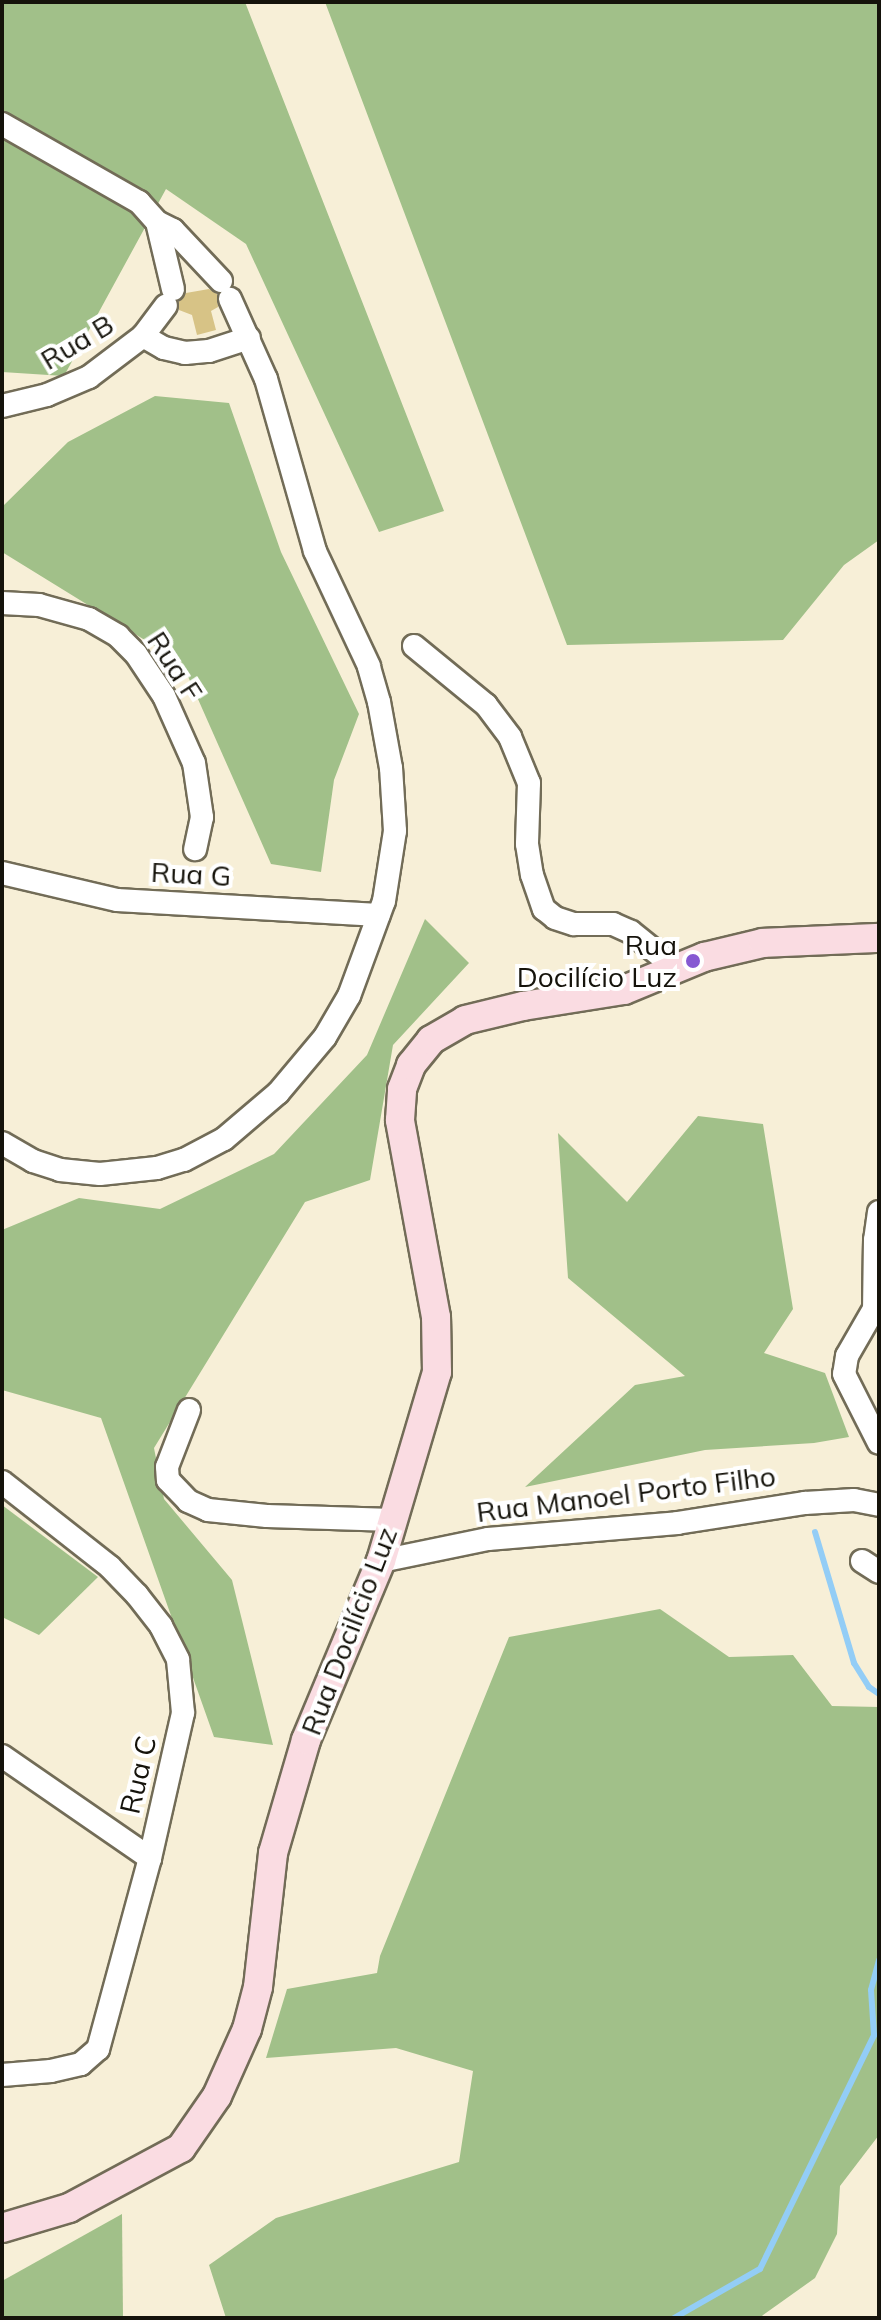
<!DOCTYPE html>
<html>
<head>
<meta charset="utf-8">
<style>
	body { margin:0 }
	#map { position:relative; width:881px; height:2320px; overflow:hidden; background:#f7efd7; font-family:Mulish,sans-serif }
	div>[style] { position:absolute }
	.forest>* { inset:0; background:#a1c089 }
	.stream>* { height:6px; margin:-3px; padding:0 3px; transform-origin:3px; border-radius:3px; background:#93cdf6 }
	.building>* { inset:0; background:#d7c386 }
	.roads { filter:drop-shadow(2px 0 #726c57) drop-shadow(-2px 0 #726c57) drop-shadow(0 2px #726c57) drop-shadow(0 -2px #726c57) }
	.minor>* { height:22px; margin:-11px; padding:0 11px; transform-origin:11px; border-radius:11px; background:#fff }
	.major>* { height:28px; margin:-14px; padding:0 14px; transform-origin:14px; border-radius:14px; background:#fadce2 }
	.dots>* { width:22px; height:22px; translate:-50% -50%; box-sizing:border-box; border:4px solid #fff; border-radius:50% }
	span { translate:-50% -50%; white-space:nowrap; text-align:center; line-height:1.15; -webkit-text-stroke:8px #fff; paint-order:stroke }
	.street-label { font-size:28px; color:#15130b }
	.poi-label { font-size:28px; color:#15130b }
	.right { translate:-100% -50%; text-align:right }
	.frame { position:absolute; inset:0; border:4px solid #15130b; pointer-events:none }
</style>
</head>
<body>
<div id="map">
	<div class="forest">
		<i style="clip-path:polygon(2px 2px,245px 2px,444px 511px,379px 532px,246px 244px,166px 189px,64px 376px,2px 372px)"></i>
		<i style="clip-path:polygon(325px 2px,879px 2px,879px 540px,844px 565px,783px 640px,567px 645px)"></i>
		<i style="clip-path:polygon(155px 396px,229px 403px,281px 552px,359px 714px,334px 780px,321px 872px,271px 864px,182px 663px,2px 552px,2px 507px,68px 442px)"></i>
		<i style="clip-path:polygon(425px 919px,469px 963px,393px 1045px,370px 1180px,305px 1202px,154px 1448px,164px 1499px,232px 1580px,273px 1745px,214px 1737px,101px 1418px,2px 1390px,2px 1230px,79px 1198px,160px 1209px,274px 1154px,367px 1055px)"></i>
		<i style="clip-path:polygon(698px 1116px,763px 1124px,793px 1309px,764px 1353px,825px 1373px,849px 1437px,814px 1443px,705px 1450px,525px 1487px,635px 1385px,685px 1376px,568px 1278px,558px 1133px,627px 1202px)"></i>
		<i style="clip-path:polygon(2px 1505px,98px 1577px,39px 1635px,2px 1617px)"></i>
		<i style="clip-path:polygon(660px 1609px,729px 1657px,793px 1655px,832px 1706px,879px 1707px,879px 2135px,840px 2186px,837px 2234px,815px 2278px,759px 2318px,226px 2318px,209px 2265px,276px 2218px,459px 2162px,473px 2071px,396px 2048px,266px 2058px,287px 1989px,377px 1973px,380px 1956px,509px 1637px)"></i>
		<i style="clip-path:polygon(122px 2214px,123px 2318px,2px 2318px,2px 2281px)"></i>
	</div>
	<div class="stream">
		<i style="left:815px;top:1532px;width:137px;rotate:73.4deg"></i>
		<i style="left:854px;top:1663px;width:28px;rotate:58deg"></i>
		<i style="left:869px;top:1687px;width:12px;rotate:35deg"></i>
		<i style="left:674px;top:2318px;width:99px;rotate:-29.7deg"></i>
		<i style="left:760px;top:2269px;width:260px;rotate:-64deg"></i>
		<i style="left:874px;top:2035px;width:45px;rotate:-93.8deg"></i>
		<i style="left:871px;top:1990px;width:31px;rotate:-75deg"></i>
	</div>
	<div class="building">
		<i style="clip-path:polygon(209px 289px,217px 294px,218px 307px,211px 311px,216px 330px,197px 335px,192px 315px,179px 310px,179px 301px,186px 293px)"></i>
	</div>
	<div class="roads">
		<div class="minor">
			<i style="left:2px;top:124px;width:158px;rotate:29.7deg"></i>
			<i style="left:139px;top:202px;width:27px;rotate:48deg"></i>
			<i style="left:157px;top:222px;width:18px;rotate:27deg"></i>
			<i style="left:173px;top:230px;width:70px;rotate:46.7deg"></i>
			<i style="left:157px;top:222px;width:69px;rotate:76.6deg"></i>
			<i style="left:143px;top:336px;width:24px;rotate:30deg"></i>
			<i style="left:164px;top:348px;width:22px;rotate:13deg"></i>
			<i style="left:185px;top:353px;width:24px;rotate:-5deg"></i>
			<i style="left:209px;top:351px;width:42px;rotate:-18deg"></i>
			<i style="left:2px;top:406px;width:46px;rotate:-13.7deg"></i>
			<i style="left:47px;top:395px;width:46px;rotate:-23.2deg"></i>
			<i style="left:89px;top:377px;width:68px;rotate:-37.2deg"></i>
			<i style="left:143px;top:336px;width:38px;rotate:-53deg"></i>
			<i style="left:2px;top:603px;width:37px;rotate:3deg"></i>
			<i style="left:39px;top:605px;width:52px;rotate:15.6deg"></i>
			<i style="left:89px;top:619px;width:34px;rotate:30deg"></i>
			<i style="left:118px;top:636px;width:25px;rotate:45deg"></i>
			<i style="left:136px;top:654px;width:50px;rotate:56.3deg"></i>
			<i style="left:164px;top:696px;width:73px;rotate:65.9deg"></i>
			<i style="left:194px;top:763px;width:55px;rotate:81.6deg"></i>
			<i style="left:202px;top:817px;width:33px;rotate:102deg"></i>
			<i style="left:414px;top:646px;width:93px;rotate:39.3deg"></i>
			<i style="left:486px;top:705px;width:40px;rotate:53deg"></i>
			<i style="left:510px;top:737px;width:50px;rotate:67.6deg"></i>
			<i style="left:529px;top:783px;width:61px;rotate:91.9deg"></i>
			<i style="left:527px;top:844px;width:31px;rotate:81deg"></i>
			<i style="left:532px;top:875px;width:36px;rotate:71deg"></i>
			<i style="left:544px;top:909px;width:14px;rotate:39deg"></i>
			<i style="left:555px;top:918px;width:20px;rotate:18deg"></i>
			<i style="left:574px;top:924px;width:39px"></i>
			<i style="left:613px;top:924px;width:20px;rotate:24deg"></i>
			<i style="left:631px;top:932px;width:59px;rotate:38.8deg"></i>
			<i style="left:2px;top:873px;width:118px;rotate:13.2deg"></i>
			<i style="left:117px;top:900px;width:262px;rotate:3.3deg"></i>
			<i style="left:2px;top:1143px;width:36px;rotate:30deg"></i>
			<i style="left:33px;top:1161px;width:28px;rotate:18deg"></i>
			<i style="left:60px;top:1170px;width:40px;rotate:5.7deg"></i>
			<i style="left:100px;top:1174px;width:57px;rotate:-6deg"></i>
			<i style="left:157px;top:1168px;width:28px;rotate:-17deg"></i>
			<i style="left:184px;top:1160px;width:45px;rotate:-27.7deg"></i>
			<i style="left:224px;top:1139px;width:71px;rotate:-40.4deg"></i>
			<i style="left:278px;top:1093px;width:73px;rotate:-50deg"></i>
			<i style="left:325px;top:1037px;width:48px;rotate:-59.7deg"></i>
			<i style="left:349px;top:996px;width:101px;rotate:-69.8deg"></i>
			<i style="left:384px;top:901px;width:71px;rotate:-81.1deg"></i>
			<i style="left:395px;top:831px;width:63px;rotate:-93.6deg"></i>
			<i style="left:391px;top:768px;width:67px;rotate:-100.3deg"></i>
			<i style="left:379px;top:702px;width:37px;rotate:-106deg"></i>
			<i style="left:369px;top:666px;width:127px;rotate:-115.2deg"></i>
			<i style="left:315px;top:551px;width:179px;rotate:-105.9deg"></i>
			<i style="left:266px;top:379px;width:88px;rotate:-114.2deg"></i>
			<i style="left:879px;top:1212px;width:28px;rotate:98deg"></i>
			<i style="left:875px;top:1240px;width:69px;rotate:90.8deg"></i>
			<i style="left:874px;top:1309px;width:54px;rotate:119.9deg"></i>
			<i style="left:847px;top:1356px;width:18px;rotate:99deg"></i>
			<i style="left:844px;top:1374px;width:77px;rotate:63.1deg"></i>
			<i style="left:189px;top:1410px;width:61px;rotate:111.1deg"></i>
			<i style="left:167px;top:1467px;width:13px;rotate:86deg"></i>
			<i style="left:168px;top:1480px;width:29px;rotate:46deg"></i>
			<i style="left:188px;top:1501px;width:22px;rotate:24deg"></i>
			<i style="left:208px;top:1510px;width:59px;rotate:5.8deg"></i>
			<i style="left:267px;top:1516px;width:126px;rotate:1.8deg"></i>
			<i style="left:2px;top:1482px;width:137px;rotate:38.2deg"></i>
			<i style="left:110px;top:1567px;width:39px;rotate:46deg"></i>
			<i style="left:137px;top:1595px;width:39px;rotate:52deg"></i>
			<i style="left:161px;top:1626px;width:38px;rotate:63deg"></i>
			<i style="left:178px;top:1660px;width:53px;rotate:84.6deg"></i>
			<i style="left:183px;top:1713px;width:149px;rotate:102.8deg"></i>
			<i style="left:150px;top:1858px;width:198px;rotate:105.2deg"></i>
			<i style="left:98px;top:2049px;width:23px;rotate:139deg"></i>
			<i style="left:81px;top:2064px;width:31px;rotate:167deg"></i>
			<i style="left:51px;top:2071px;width:49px;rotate:175.3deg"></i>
			<i style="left:381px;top:1561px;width:109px;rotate:-11.6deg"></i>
			<i style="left:488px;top:1539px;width:190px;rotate:-4.8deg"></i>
			<i style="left:677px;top:1523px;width:130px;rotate:-8.9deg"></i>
			<i style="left:805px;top:1503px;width:49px;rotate:-3.5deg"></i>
			<i style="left:854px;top:1500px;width:25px;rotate:11deg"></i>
			<i style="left:862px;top:1561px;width:20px;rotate:33deg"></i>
			<i style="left:2px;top:1756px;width:180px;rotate:34.6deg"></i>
		</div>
		<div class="major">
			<i style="left:2px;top:2228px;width:70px;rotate:-16.6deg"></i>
			<i style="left:69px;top:2208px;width:127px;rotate:-28.2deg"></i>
			<i style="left:181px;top:2148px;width:63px;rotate:-55.3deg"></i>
			<i style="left:217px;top:2096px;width:73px;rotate:-65.9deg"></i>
			<i style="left:247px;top:2029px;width:43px;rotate:-75.3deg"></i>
			<i style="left:258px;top:1987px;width:135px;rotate:-83.6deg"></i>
			<i style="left:273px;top:1853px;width:118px;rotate:-73.7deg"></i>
			<i style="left:306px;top:1740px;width:194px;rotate:-67.3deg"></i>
			<i style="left:381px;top:1561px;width:197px;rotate:-73.5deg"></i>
			<i style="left:437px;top:1372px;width:55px;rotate:-91deg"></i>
			<i style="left:436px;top:1317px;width:200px;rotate:-100.4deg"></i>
			<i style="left:400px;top:1120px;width:31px;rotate:-86deg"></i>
			<i style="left:402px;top:1089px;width:26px;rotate:-69deg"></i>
			<i style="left:411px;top:1065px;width:32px;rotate:-51deg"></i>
			<i style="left:431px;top:1040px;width:39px;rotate:-30deg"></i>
			<i style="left:465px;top:1020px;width:60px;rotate:-13.6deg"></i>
			<i style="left:523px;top:1006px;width:102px;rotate:-9deg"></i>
			<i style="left:624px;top:990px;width:87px;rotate:-22.4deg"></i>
			<i style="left:704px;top:957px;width:61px;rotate:-13.3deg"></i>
			<i style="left:763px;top:943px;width:116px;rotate:-2.5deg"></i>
		</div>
	</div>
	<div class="dots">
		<i style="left:693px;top:961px;background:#8659d2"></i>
	</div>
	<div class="street-label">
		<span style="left:77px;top:342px;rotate:-31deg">Rua B</span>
		<span style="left:175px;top:666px;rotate:57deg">Rua F</span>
		<span style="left:191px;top:874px;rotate:3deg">Rua G</span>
		<span style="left:626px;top:1494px;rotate:-7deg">Rua Manoel Porto Filho</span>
		<span style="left:349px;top:1631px;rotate:-69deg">Rua Docilício Luz</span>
		<span style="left:138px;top:1775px;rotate:-77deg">Rua C</span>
	</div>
	<div class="poi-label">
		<span class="right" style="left:677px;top:961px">Rua<br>Docilício Luz</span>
	</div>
	<div class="frame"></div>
</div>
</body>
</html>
